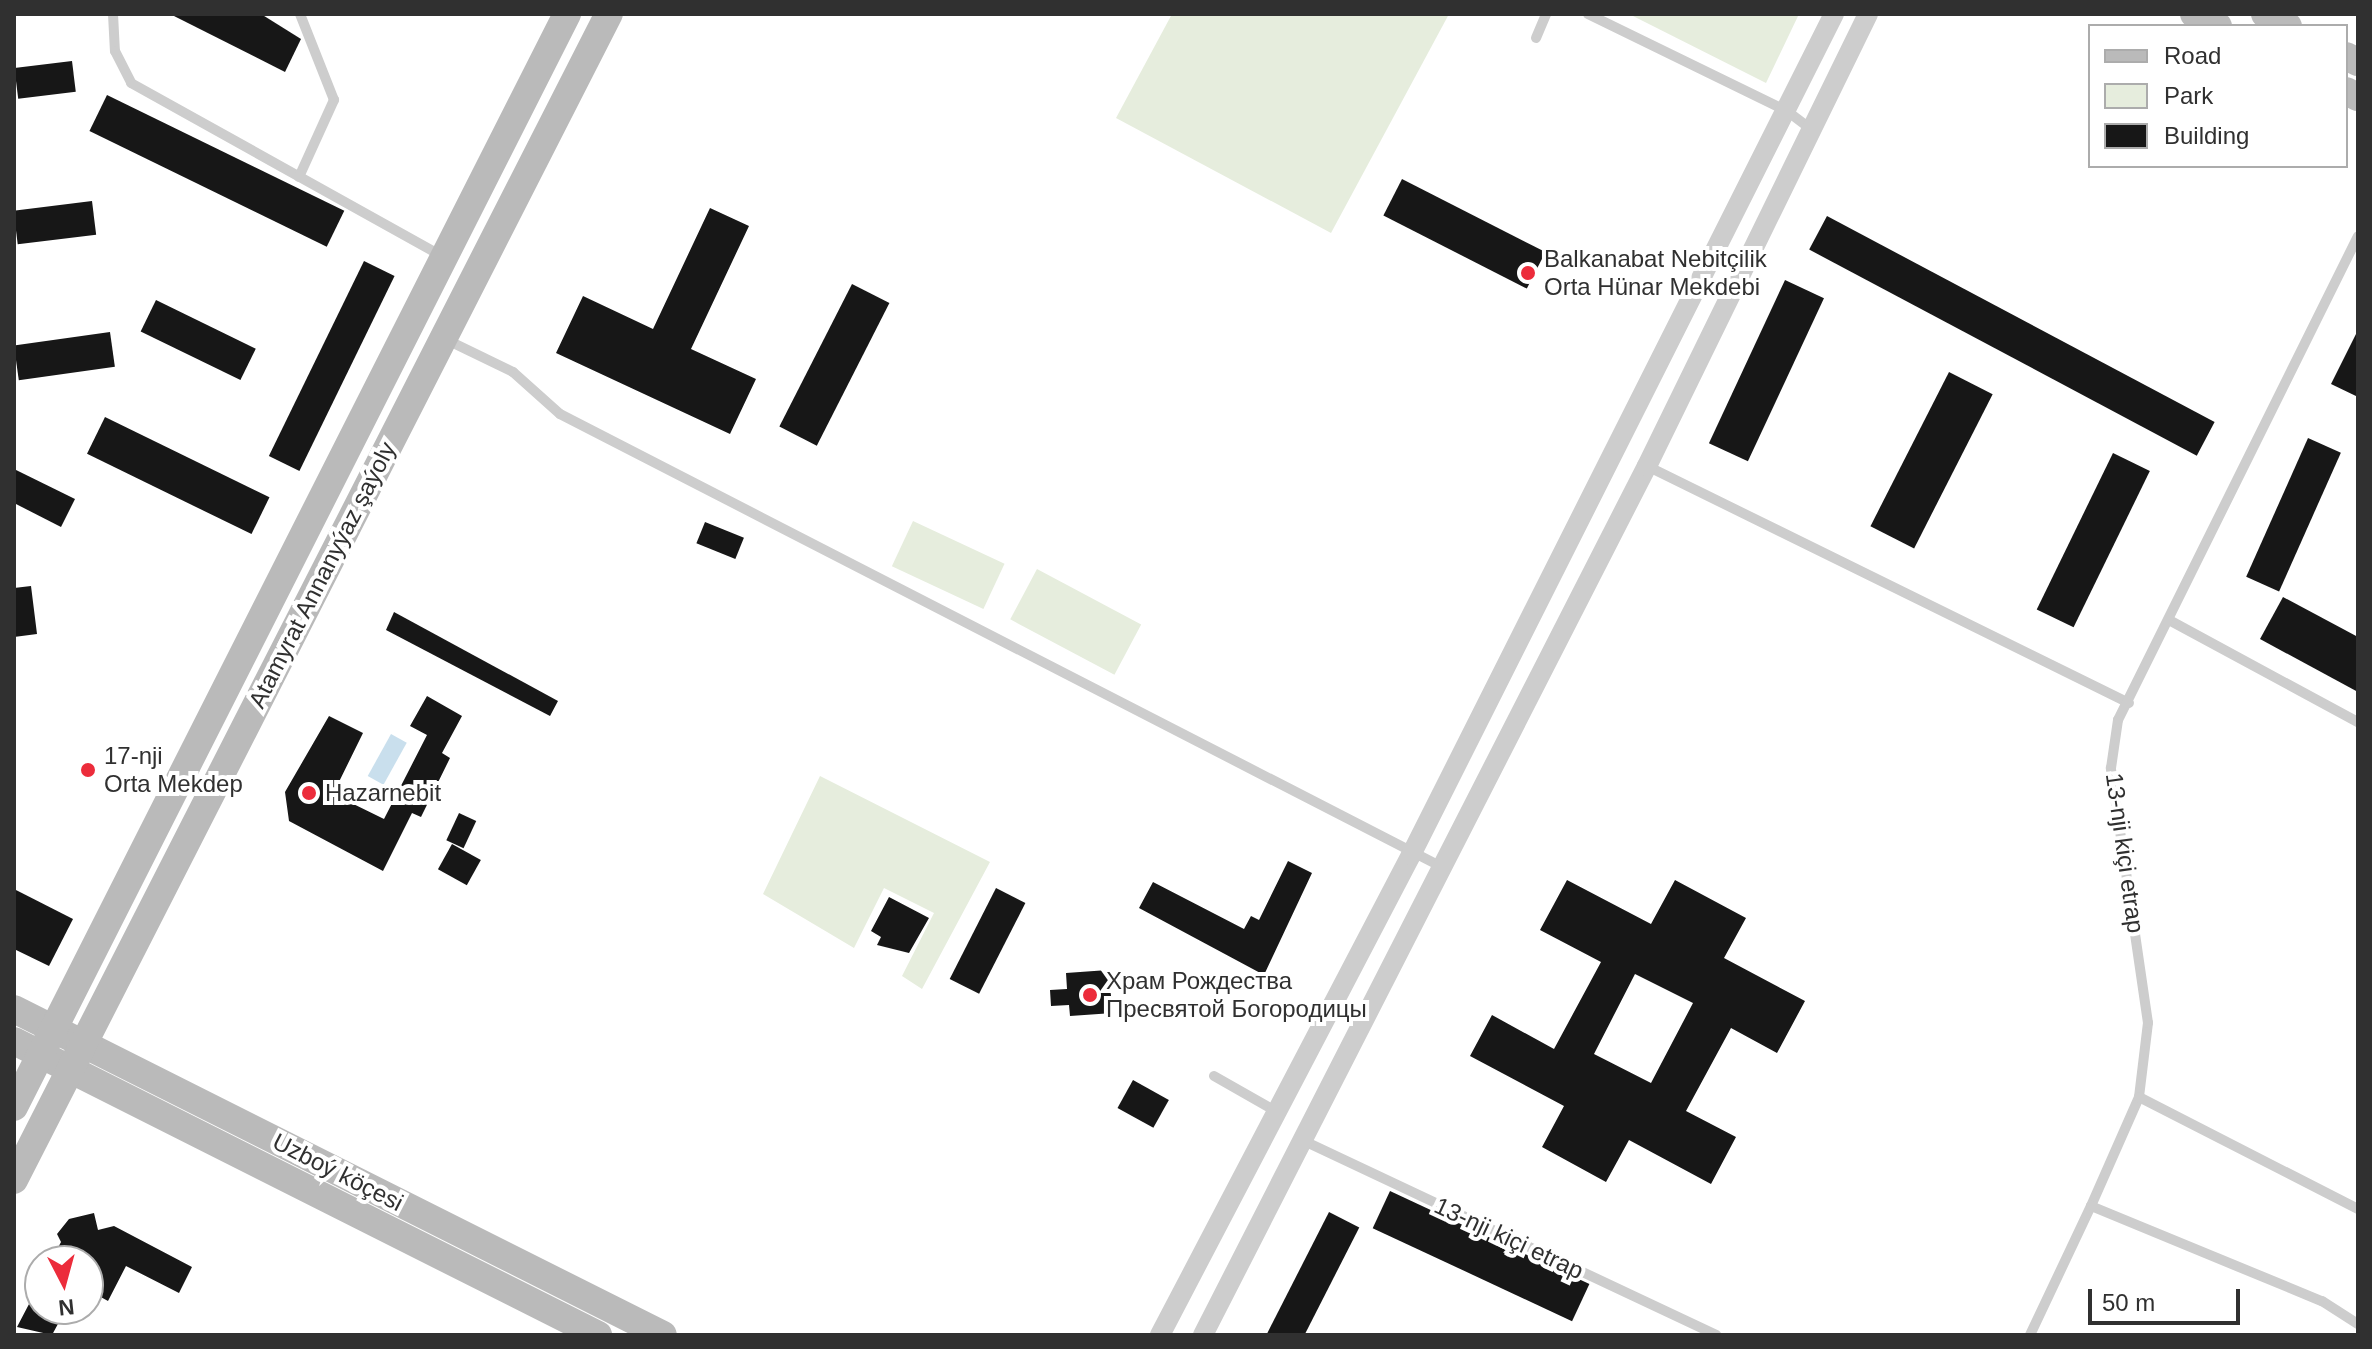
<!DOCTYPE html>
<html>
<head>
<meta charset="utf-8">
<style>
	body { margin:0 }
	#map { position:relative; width:2372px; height:1349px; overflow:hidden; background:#fff; font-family:Helvetica,sans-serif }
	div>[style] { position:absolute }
	.green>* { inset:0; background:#e6eddd; transform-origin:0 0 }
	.water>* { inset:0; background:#c9dfed; transform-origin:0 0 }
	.building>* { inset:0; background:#171717; transform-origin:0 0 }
	.lane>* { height:10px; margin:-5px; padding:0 5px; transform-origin:5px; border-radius:5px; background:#cdcdcd }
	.street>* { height:20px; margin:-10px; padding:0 10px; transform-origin:10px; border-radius:10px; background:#cdcdcd }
	.secondary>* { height:28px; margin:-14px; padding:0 14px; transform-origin:14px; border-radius:14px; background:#bababa }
	.dots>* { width:22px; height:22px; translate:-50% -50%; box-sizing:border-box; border:4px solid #fff; border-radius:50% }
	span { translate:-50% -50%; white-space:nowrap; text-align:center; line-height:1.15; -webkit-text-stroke:8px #fff; paint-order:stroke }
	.poi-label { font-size:24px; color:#303030 }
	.left { translate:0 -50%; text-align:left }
	.street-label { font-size:24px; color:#303030 }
	.frame { position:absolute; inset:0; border:16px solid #303030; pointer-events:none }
	.legend { position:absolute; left:2088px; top:24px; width:260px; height:144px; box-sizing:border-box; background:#fff; border:2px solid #acacac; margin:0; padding:10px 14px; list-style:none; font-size:24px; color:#303030 }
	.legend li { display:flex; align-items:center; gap:16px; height:40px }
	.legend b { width:40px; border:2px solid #acacac }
	.north { position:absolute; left:24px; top:1245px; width:80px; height:80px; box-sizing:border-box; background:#fff; border:2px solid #acacac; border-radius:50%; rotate:174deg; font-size:22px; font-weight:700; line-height:32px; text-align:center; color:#303030 }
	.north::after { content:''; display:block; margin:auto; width:28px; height:36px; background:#ec2c3b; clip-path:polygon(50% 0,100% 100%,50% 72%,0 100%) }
	.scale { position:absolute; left:2088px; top:1289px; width:152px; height:36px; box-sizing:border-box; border:4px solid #303030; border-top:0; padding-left:10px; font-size:24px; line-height:28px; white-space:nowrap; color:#303030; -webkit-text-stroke:6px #fff; paint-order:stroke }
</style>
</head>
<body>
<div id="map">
	<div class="green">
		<i style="clip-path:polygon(1172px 14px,1449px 14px,1331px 233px,1116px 118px)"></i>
		<i style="clip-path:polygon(1629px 14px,1799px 14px,1766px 83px)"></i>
		<i style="left:913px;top:521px;width:101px;height:50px;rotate:25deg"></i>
		<i style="left:1037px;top:569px;width:118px;height:57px;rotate:28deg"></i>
		<i style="clip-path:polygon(820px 776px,990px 862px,922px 989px,902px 976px,934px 913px,884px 888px,854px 948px,763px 894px)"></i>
	</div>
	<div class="water">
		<i style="left:391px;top:734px;width:18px;height:48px;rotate:29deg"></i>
	</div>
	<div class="building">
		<i style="clip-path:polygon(170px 14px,261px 14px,301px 39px,285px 72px)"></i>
		<i style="left:72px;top:61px;width:31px;height:58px;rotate:83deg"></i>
		<i style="left:107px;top:95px;width:264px;height:40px;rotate:26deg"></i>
		<i style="left:1402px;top:179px;width:161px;height:41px;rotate:27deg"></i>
		<i style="left:92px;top:201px;width:34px;height:79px;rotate:83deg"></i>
		<i style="clip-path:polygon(710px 208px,749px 226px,691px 349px,756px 379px,730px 434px,556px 353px,583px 296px,653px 329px)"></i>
		<i style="left:1827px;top:216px;width:439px;height:38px;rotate:28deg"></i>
		<i style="left:364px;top:261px;width:34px;height:217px;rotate:26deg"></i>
		<i style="left:1785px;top:280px;width:43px;height:180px;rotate:25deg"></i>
		<i style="left:852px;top:284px;width:42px;height:160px;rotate:27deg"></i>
		<i style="left:156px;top:300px;width:111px;height:35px;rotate:26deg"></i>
		<i style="clip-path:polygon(2358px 330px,2358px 397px,2331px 384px)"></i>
		<i style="left:110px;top:332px;width:35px;height:97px;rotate:82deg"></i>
		<i style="left:1949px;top:372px;width:49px;height:173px;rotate:27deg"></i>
		<i style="left:105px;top:417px;width:183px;height:41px;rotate:26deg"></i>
		<i style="left:2308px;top:438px;width:36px;height:152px;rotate:24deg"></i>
		<i style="left:2113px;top:453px;width:41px;height:174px;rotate:26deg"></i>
		<i style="clip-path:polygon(14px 469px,75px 499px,61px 527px,14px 503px)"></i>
		<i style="left:705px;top:522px;width:42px;height:23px;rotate:22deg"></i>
		<i style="clip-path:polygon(31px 586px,37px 634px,14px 637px,14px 588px)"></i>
		<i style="clip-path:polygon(2283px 597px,2358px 637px,2358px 692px,2260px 639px)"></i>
		<i style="clip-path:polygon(394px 612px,558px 701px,550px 716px,386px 630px)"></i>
		<i style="clip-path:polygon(427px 696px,462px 716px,442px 753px,450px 758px,421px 817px,412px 813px,383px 871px,289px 821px,285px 792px,329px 716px,363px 733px,333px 794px,384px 819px,427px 735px,410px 726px)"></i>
		<i style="left:459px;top:813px;width:19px;height:30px;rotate:25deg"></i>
		<i style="left:452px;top:844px;width:33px;height:29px;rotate:29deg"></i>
		<i style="clip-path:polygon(1288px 861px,1312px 873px,1264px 975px,1139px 908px,1153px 882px,1244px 929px,1251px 916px,1259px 920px)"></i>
		<i style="clip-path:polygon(evenodd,1567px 880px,1651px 924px,1675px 880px,1746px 918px,1724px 958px,1805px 1001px,1777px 1053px,1731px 1028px,1686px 1111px,1736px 1137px,1711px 1184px,1629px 1140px,1606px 1182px,1542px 1147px,1564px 1106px,1470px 1056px,1492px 1015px,1554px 1049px,1601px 962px,1540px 930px,1567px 880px,1635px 974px,1693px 1003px,1651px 1083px,1594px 1054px,1635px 974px)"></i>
		<i style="left:996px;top:888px;width:33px;height:102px;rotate:27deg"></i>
		<i style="clip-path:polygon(14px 889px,73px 919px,49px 966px,14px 949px)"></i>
		<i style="clip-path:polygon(889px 897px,929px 918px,909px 953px,877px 945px,881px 937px,871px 931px)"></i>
		<i style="clip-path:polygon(1108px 970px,1113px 1013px,1070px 1016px,1069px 1005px,1051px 1006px,1050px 990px,1067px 989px,1066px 973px)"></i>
		<i style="left:1133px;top:1080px;width:41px;height:32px;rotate:29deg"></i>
		<i style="left:1390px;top:1191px;width:220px;height:41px;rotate:25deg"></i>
		<i style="left:1329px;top:1212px;width:34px;height:138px;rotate:27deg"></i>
		<i style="clip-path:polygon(94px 1213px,98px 1230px,114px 1226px,192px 1267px,179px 1293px,126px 1266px,108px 1301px,88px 1290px,88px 1261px,51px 1261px,61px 1242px,57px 1234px,69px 1219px)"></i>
		<i style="clip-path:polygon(40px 1283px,40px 1309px,66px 1309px,52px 1335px,17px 1327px)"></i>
	</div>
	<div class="lane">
		<i style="left:113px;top:14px;width:37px;rotate:87deg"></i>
		<i style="left:115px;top:51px;width:36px;rotate:63deg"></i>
		<i style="left:131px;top:83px;width:357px;rotate:29.1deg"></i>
		<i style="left:1588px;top:14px;width:221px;rotate:26deg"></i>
		<i style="left:1787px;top:111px;width:31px;rotate:37deg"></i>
		<i style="left:1536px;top:38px;width:26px;rotate:-67deg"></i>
		<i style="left:299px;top:177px;width:85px;rotate:-65.6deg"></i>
		<i style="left:334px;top:100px;width:92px;rotate:-111.6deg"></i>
		<i style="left:445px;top:339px;width:76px;rotate:25.9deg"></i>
		<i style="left:513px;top:372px;width:63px;rotate:41.8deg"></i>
		<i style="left:560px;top:414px;width:989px;rotate:27.19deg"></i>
		<i style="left:1647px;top:466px;width:537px;rotate:26.18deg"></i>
		<i style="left:2169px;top:620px;width:215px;rotate:28.4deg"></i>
		<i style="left:1214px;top:1076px;width:73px;rotate:29.7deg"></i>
		<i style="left:2139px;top:1097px;width:75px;rotate:-83.1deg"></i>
		<i style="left:2148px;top:1023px;width:258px;rotate:-98.3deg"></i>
		<i style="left:2111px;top:768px;width:49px;rotate:-81.7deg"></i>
		<i style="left:2118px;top:720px;width:540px;rotate:-63.62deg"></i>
		<i style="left:1302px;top:1140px;width:458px;rotate:25.2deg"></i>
		<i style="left:2091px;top:1206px;width:119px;rotate:-66.2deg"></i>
		<i style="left:2139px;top:1097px;width:246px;rotate:27.1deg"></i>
		<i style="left:2030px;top:1335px;width:143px;rotate:-64.7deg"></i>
		<i style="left:2091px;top:1206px;width:250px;rotate:22.4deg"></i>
		<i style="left:2322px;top:1301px;width:43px;rotate:32.6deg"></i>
	</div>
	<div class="street">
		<i style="left:1160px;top:1335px;width:542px;rotate:-62.39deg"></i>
		<i style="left:1411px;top:855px;width:941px;rotate:-63.3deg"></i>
		<i style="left:1203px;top:1335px;width:976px;rotate:-62.94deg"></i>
		<i style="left:1647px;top:466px;width:503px;rotate:-63.94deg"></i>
	</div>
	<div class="secondary">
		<i style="left:2194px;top:14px;width:27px;rotate:27deg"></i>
		<i style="left:2265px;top:14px;width:26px;rotate:28deg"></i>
		<i style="left:2346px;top:56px;width:13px;rotate:27deg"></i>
		<i style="left:2346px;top:91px;width:13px;rotate:27deg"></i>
		<i style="left:14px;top:1009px;width:726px;rotate:26.67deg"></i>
		<i style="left:14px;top:1041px;width:654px;rotate:26.72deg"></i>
		<i style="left:14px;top:1107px;width:1225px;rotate:-63.16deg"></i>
		<i style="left:14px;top:1180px;width:1309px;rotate:-62.97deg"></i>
	</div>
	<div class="dots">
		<i style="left:1528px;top:273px;background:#ec2c3b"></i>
		<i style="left:88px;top:770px;background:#ec2c3b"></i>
		<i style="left:309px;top:793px;background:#ec2c3b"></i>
		<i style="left:1090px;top:995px;background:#ec2c3b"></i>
	</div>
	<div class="poi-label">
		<span class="left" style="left:1544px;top:273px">Balkanabat Nebitçilik<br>Orta Hünar Mekdebi</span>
		<span class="left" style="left:104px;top:770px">17-nji<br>Orta Mekdep</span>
		<span class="left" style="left:325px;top:793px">Hazarnebit</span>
		<span class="left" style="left:1106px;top:995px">Храм Рождества<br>Пресвятой Богородицы</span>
	</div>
	<div class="street-label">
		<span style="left:322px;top:575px;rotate:-63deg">Atamyrat Annanyýaz şaýoly</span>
		<span style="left:2125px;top:853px;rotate:82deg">13-nji kiçi etrap</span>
		<span style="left:338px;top:1172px;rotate:27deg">Uzboý köçesi</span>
		<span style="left:1509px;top:1238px;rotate:25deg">13-nji kiçi etrap</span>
	</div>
	<div class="frame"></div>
	<ul class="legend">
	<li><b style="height:10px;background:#bababa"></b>Road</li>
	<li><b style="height:22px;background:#e6eddd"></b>Park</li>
	<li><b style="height:22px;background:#171717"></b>Building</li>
	</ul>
	<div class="north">N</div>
	<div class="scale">50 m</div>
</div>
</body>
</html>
